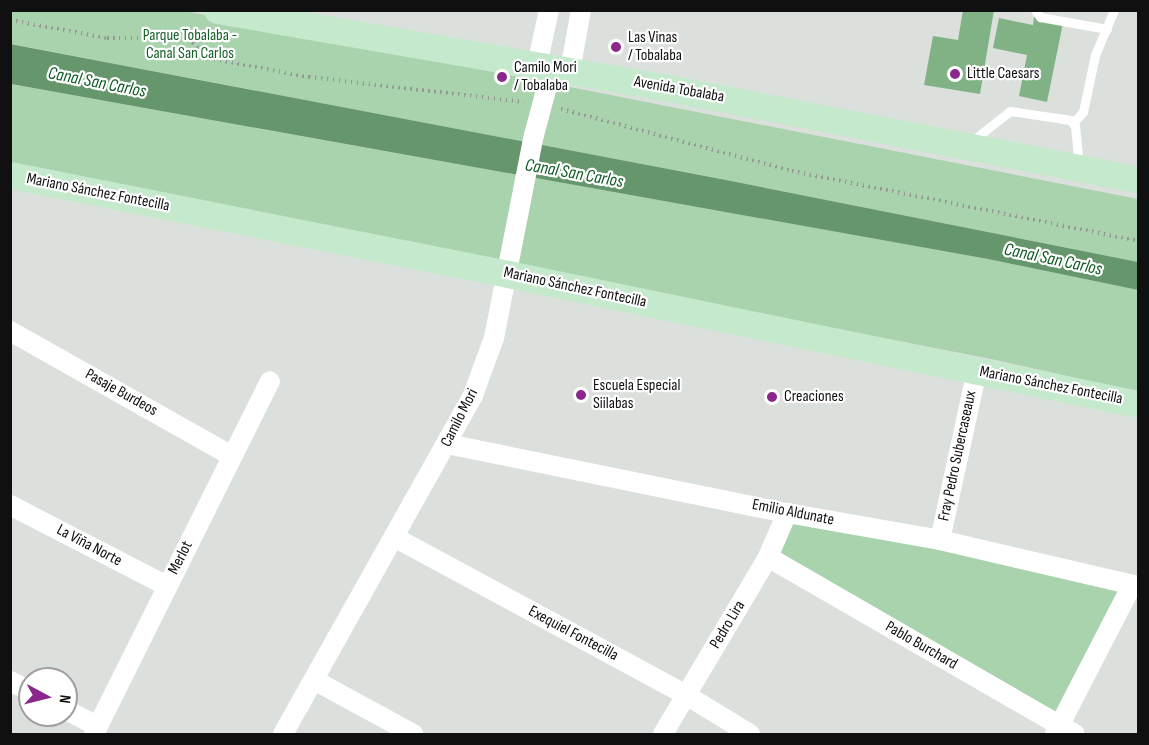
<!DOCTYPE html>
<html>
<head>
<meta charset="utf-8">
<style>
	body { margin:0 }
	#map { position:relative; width:1149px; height:745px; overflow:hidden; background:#dce0dc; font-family:"Sofia Sans Condensed",sans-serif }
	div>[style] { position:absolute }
	.green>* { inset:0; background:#a9d3ad }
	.water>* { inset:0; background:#66966b }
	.building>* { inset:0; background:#81b286 }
	.path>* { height:4px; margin-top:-2px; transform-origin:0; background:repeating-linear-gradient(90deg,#959895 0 1.5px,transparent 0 6px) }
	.lane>* { height:9px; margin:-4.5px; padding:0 4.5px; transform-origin:4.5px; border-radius:4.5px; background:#fff }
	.street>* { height:20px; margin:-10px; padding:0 10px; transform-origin:10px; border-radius:10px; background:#fff }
	.secondary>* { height:27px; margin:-13.5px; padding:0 13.5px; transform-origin:13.5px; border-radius:13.5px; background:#c5e9cd }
	.dots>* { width:16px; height:16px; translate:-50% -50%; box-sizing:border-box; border:3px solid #fff; border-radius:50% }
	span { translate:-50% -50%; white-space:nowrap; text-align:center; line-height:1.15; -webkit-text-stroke:4.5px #fff; paint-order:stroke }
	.park-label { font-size:16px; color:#186029 }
	.poi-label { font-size:16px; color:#0f100f }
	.left { translate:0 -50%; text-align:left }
	.street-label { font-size:16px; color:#0f100f }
	.water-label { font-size:18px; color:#0e5a22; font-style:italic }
	.frame { position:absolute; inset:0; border:12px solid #0f100f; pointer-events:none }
	.north { position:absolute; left:18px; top:667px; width:60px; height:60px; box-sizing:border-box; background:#fff; border:2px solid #9f9f9f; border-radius:50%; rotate:97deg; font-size:16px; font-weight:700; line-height:24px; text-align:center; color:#0f100f }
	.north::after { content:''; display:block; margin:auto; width:21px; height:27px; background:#8b268c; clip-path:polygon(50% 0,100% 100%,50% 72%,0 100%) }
</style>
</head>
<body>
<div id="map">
	<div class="green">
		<i style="clip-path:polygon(10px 11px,185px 11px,1138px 199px,1138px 262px,726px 180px,11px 44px)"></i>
		<i style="clip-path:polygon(10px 84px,988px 259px,1138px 290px,1138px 392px,991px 359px,11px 168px)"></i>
		<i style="clip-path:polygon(787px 513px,1132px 585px,1060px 726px,768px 557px)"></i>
	</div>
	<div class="water">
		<i style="clip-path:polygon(10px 44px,726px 180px,1138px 262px,1138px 290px,988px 259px,11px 84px)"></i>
	</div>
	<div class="building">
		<i style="clip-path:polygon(963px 10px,994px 10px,980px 94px,924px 85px,933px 36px,958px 40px)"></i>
		<i style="clip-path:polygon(1034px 17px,1063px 23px,1047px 102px,1019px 96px,1027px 55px,993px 48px,999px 18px,1033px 25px)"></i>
	</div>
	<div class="path">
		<i style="left:10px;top:20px;width:99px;rotate:10.5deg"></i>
		<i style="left:107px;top:38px;width:46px"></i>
		<i style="left:153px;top:38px;width:31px;rotate:-7deg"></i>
		<i style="left:184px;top:34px;width:34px;rotate:45deg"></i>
		<i style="left:208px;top:58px;width:103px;rotate:10.7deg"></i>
		<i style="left:309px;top:77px;width:216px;rotate:6.6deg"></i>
		<i style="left:561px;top:109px;width:239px;rotate:15deg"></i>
		<i style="left:792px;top:171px;width:353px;rotate:11.4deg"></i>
	</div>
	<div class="lane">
		<i style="left:1035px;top:10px;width:9px;rotate:54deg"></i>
		<i style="left:1040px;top:17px;width:68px;rotate:10.2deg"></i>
		<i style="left:1073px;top:123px;width:15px;rotate:-48deg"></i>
		<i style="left:1083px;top:112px;width:58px;rotate:-78.1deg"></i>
		<i style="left:1095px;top:55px;width:49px;rotate:-67.1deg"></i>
		<i style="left:972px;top:141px;width:48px;rotate:-38.3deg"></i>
		<i style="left:1010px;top:111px;width:61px;rotate:8.5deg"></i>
		<i style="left:1070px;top:120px;width:8px;rotate:50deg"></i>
		<i style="left:1075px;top:126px;width:40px;rotate:84.3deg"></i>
	</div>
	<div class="street">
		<i style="left:537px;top:65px;width:56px;rotate:-77.7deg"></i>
		<i style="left:570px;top:71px;width:62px;rotate:-79.8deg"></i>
		<i style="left:10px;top:331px;width:255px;rotate:29.4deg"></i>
		<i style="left:447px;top:444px;width:347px;rotate:11.5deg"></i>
		<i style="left:787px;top:513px;width:155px;rotate:10deg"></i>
		<i style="left:940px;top:540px;width:203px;rotate:13.1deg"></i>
		<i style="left:10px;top:505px;width:177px;rotate:27.3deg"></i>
		<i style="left:394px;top:537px;width:332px;rotate:28.4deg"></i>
		<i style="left:686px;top:695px;width:75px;rotate:31.4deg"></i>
		<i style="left:940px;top:540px;width:173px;rotate:-77.7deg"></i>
		<i style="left:768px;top:557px;width:354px;rotate:30deg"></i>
		<i style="left:314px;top:680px;width:113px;rotate:28.6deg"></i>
		<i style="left:10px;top:681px;width:22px;rotate:27deg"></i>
		<i style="left:66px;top:710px;width:36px;rotate:27deg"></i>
		<i style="left:94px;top:734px;width:394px;rotate:-63.5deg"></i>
		<i style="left:283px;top:734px;width:389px;rotate:-60.7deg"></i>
		<i style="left:473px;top:395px;width:61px;rotate:-69.8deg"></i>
		<i style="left:494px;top:338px;width:207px;rotate:-78.9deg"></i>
		<i style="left:534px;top:135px;width:69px;rotate:-75deg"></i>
		<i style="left:663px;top:734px;width:206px;rotate:-59.3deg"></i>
		<i style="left:768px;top:557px;width:48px;rotate:-66.6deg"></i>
		<i style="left:1055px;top:734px;width:168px;rotate:-62.7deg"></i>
	</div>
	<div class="secondary">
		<i style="left:217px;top:10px;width:458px;rotate:9.8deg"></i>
		<i style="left:668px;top:88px;width:479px;rotate:11deg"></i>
		<i style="left:10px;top:175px;width:508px;rotate:11.24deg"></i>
		<i style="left:508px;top:274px;width:643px;rotate:11.66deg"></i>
	</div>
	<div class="dots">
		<i style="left:616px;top:47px;background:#8b268c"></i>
		<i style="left:955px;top:74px;background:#8b268c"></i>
		<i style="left:502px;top:77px;background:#8b268c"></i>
		<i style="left:581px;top:395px;background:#8b268c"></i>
		<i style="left:772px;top:397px;background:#8b268c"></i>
	</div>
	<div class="park-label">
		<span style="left:190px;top:45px">Parque Tobalaba -<br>Canal San Carlos</span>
	</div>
	<div class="poi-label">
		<span class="left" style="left:628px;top:47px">Las Vinas<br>/ Tobalaba</span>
		<span class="left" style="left:514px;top:77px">Camilo Mori<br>/ Tobalaba</span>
		<span class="left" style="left:967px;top:74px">Little Caesars</span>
		<span class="left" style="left:593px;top:395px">Escuela Especial<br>Siilabas</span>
		<span class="left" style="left:784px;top:397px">Creaciones</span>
	</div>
	<div class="street-label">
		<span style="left:679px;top:90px;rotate:10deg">Avenida Tobalaba</span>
		<span style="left:98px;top:193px;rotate:11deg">Mariano Sánchez Fontecilla</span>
		<span style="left:575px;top:288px;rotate:12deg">Mariano Sánchez Fontecilla</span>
		<span style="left:1051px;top:386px;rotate:11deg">Mariano Sánchez Fontecilla</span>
		<span style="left:121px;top:393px;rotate:29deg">Pasaje Burdeos</span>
		<span style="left:460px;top:418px;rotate:-63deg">Camilo Mori</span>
		<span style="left:958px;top:456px;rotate:-78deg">Fray Pedro Subercaseaux</span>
		<span style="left:793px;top:513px;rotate:11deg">Emilio Aldunate</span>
		<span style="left:89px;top:546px;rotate:28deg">La Viña Norte</span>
		<span style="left:181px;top:558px;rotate:-63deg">Merlot</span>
		<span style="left:728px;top:625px;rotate:-59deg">Pedro Lira</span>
		<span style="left:573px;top:634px;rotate:28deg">Exequiel Fontecilla</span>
		<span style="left:921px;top:646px;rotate:30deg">Pablo Burchard</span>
	</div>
	<div class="water-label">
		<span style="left:97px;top:83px;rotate:11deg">Canal San Carlos</span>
		<span style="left:574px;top:174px;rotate:10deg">Canal San Carlos</span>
		<span style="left:1053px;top:260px;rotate:12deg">Canal San Carlos</span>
	</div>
	<div class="frame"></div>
	<div class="north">N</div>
</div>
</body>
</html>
